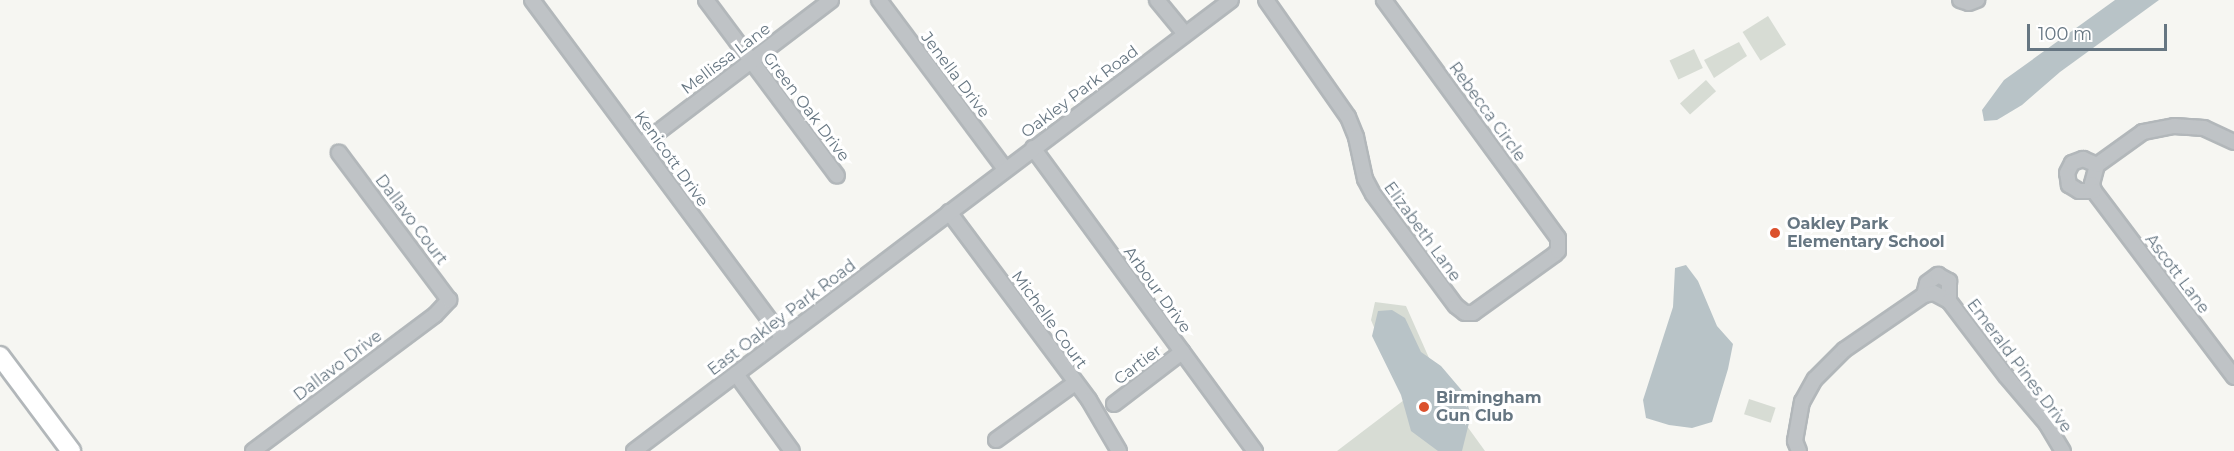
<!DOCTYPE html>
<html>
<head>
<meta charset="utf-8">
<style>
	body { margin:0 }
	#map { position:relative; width:2234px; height:451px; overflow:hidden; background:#f6f6f2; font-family:Montserrat,sans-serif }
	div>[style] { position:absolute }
	.green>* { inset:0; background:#d7dcd4; transform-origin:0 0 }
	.water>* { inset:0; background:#b8c3c7 }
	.roads { filter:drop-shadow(2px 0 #b2b7ba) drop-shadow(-2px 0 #b2b7ba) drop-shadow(0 2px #b2b7ba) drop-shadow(0 -2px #b2b7ba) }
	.minor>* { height:14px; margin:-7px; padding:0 7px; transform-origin:7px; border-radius:7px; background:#bfc3c6 }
	.major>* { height:18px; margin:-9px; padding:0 9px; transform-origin:9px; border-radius:9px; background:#fff }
	.dots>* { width:16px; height:16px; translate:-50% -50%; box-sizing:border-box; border:3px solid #fff; border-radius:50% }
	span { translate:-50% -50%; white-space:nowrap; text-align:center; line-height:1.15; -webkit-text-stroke:6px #fff; paint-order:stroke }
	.street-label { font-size:16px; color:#667682 }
	.poi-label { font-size:16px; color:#667682; font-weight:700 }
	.left { translate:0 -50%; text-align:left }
	.scale { position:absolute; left:2027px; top:24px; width:140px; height:27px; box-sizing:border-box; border:3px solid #667682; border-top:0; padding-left:8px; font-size:18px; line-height:21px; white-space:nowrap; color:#667682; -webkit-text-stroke:4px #fff; paint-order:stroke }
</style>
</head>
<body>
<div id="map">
	<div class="green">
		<i style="left:1768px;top:16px;width:34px;height:30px;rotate:58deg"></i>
		<i style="clip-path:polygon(1739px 42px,1747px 56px,1714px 78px,1704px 60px)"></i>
		<i style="left:1694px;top:49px;width:21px;height:27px;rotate:65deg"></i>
		<i style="left:1706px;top:80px;width:15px;height:35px;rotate:48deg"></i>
		<i style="clip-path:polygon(1375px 302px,1406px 306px,1433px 367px,1464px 422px,1485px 451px,1337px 451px,1404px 400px,1371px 320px)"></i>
		<i style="left:1749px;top:399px;width:28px;height:16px;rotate:18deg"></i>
	</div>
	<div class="water">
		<i style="clip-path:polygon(2115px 0,2159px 0,2060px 72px,2022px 105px,1997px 120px,1984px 121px,1982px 110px,2004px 80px)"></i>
		<i style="clip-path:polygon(1686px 265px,1698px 281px,1717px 326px,1733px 344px,1728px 369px,1712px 422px,1692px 428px,1669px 425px,1646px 418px,1643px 400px,1673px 307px,1675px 268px)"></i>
		<i style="clip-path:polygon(1392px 310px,1405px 318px,1421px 352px,1441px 366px,1464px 393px,1471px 415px,1462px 451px,1438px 451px,1411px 431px,1401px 395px,1372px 336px,1378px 311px)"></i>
	</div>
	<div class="roads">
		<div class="minor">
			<i style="left:532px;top:0;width:421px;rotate:53.4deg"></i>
			<i style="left:706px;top:0;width:219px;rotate:53.3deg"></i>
			<i style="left:879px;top:0;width:211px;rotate:53.3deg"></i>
			<i style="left:1157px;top:0;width:44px;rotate:50.5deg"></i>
			<i style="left:1266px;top:0;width:143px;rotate:55deg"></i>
			<i style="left:1348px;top:117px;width:22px;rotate:68deg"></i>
			<i style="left:1356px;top:137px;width:43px;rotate:77.9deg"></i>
			<i style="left:1365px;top:179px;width:17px;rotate:62deg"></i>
			<i style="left:1373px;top:194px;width:139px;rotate:53.5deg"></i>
			<i style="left:1456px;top:306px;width:11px;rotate:38deg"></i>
			<i style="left:1465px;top:313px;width:8px"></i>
			<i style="left:1473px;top:313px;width:101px;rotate:-35.7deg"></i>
			<i style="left:1555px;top:254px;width:4px;rotate:-45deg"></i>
			<i style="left:1558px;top:251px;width:13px;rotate:-90deg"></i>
			<i style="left:1558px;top:238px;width:295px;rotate:-126.2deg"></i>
			<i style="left:1960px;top:0;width:9px;rotate:18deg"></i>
			<i style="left:1969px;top:3px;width:9px;rotate:-21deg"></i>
			<i style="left:2234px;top:142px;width:33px;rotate:-155deg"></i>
			<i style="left:2204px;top:128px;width:30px;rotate:-176deg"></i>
			<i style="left:2174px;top:126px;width:32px;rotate:169deg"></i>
			<i style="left:2143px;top:132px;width:57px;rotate:144.3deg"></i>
			<i style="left:2097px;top:165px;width:20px;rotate:105deg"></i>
			<i style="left:2092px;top:184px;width:7px;rotate:74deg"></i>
			<i style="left:2094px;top:191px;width:233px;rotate:53deg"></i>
			<i style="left:641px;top:145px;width:239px;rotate:-37.3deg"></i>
			<i style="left:1033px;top:148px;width:376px;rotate:53.8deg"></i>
			<i style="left:2094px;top:191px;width:15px;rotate:180deg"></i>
			<i style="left:2079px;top:191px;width:12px;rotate:-149deg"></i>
			<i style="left:2069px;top:185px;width:12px;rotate:-99deg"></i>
			<i style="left:2067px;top:173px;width:11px;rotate:-63deg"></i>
			<i style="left:2072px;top:163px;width:12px;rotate:-20deg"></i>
			<i style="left:2083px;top:159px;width:15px;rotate:23deg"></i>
			<i style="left:949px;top:212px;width:234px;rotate:53.3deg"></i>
			<i style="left:1089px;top:400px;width:59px;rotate:59.5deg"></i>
			<i style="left:1924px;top:295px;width:12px;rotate:-76deg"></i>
			<i style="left:1927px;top:283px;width:14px;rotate:-36deg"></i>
			<i style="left:1938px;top:275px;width:13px;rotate:29deg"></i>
			<i style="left:1949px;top:281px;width:20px;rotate:90deg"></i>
			<i style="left:736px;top:374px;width:95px;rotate:54deg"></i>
			<i style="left:1114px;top:404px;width:86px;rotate:-37.4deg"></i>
			<i style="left:996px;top:440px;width:97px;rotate:-35.8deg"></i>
			<i style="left:253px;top:451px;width:227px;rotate:-36.8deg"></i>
			<i style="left:435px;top:315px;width:21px;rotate:-47deg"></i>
			<i style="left:449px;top:300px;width:184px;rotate:-126.8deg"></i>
			<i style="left:634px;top:451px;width:748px;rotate:-37.07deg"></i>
			<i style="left:1799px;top:451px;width:11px;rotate:-112deg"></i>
			<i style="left:1795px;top:441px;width:40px;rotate:-80deg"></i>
			<i style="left:1802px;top:402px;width:26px;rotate:-61deg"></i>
			<i style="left:1815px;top:379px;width:41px;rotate:-45deg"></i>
			<i style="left:1844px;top:350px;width:97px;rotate:-34.5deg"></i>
			<i style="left:1924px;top:295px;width:10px;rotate:-11deg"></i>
			<i style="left:1934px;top:293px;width:17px;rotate:28deg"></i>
			<i style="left:1949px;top:301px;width:94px;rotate:52.8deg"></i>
			<i style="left:2006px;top:376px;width:62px;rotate:49.6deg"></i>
			<i style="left:2046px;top:423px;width:33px;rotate:59deg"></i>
		</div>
		<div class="major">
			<i style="left:0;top:356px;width:119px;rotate:53.2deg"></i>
		</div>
	</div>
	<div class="dots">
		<i style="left:1775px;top:233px;background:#db512d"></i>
		<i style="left:1424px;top:407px;background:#db512d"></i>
	</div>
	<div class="street-label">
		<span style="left:726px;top:59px;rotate:-37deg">Mellissa Lane</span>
		<span style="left:955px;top:75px;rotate:53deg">Jenella Drive</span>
		<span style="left:1080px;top:92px;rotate:-37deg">Oakley Park Road</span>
		<span style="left:806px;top:107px;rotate:53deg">Green Oak Drive</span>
		<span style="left:1487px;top:112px;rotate:54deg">Rebecca Circle</span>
		<span style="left:671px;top:159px;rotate:54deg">Kenicott Drive</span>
		<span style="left:411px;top:220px;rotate:53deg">Dallavo Court</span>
		<span style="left:1422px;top:232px;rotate:54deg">Elizabeth Lane</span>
		<span style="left:2177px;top:274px;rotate:53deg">Ascott Lane</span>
		<span style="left:1157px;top:290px;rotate:54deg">Arbour Drive</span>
		<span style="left:782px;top:318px;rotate:-37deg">East Oakley Park Road</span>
		<span style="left:1049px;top:320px;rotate:54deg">Michelle Court</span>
		<span style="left:1138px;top:365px;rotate:-37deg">Cartier</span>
		<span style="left:338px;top:366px;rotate:-37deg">Dallavo Drive</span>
		<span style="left:2019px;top:366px;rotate:53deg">Emerald Pines Drive</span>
	</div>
	<div class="poi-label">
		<span class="left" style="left:1787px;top:233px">Oakley Park<br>Elementary School</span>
		<span class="left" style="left:1436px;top:407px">Birmingham<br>Gun Club</span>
	</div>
	<div class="scale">100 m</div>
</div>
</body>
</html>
